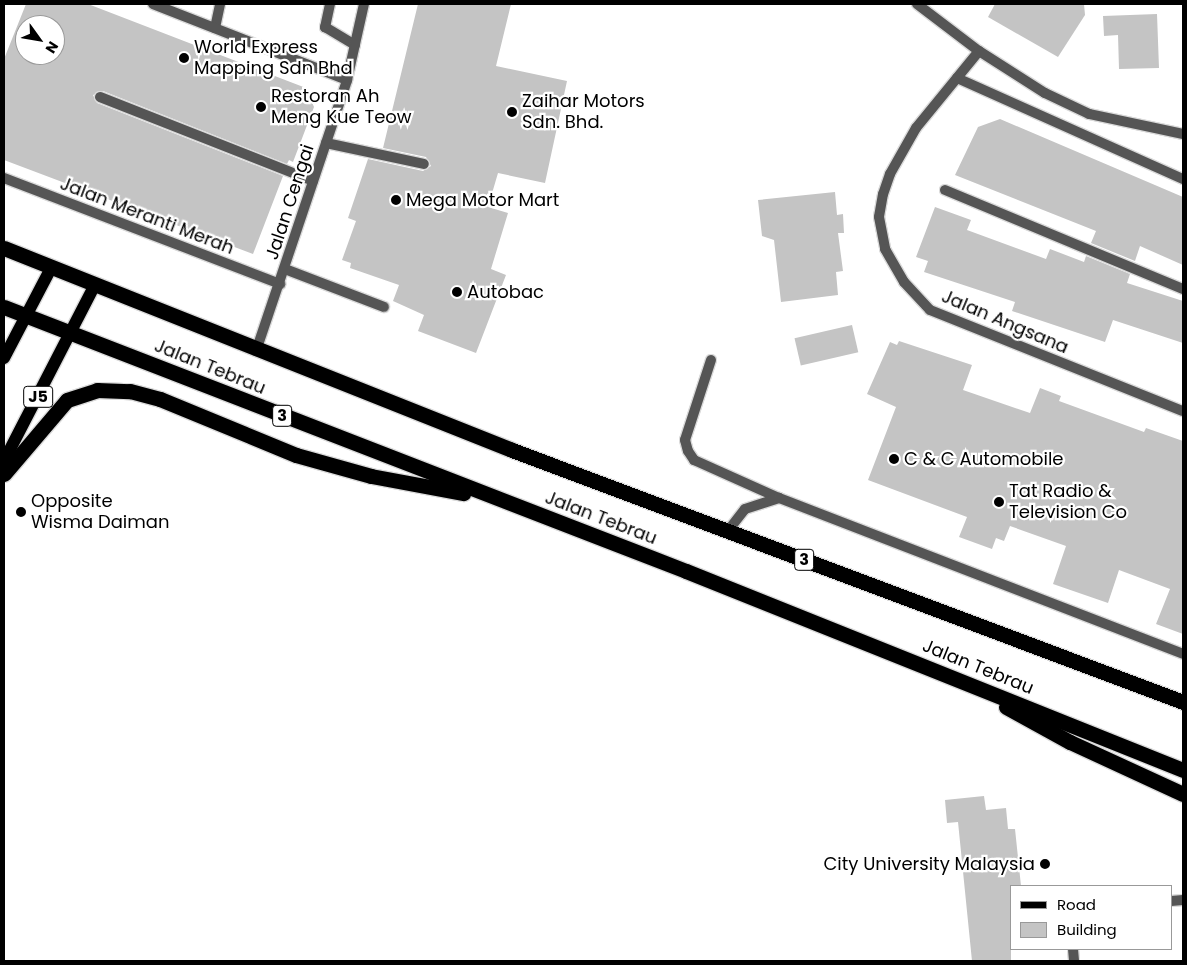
<!DOCTYPE html>
<html>
<head>
<meta charset="utf-8">
<style>
	body { margin:0 }
	#map { position:relative; width:1187px; height:965px; overflow:hidden; background:#fff; font-family:Poppins,sans-serif }
	div>[style] { position:absolute }
	.building>* { inset:0; background:#c4c4c4; transform-origin:0 0 }
	.roads { filter:drop-shadow(1px 0 #dbdbdb) drop-shadow(-1px 0 #dbdbdb) drop-shadow(0 1px #dbdbdb) drop-shadow(0 -1px #dbdbdb) }
	.lane>* { height:10px; margin:-5px; padding:0 5px; transform-origin:5px; border-radius:5px; background:#555 }
	.street>* { height:10px; margin:-5px; padding:0 5px; transform-origin:5px; border-radius:5px; background:#555 }
	.primary>* { height:12px; margin:-6px; padding:0 6px; transform-origin:6px; border-radius:6px; background:#000 }
	.highway>* { height:15px; margin:-7.5px; padding:0 7.5px; transform-origin:7.5px; border-radius:7.5px; background:#000 }
	.dots>* { width:14px; height:14px; translate:-50% -50%; box-sizing:border-box; border:2px solid #fff; border-radius:50% }
	span { translate:-50% -50%; white-space:nowrap; text-align:center; line-height:1.15; -webkit-text-stroke:4.5px #fff; paint-order:stroke }
	.shield-label span { padding:1px 4px; background:#fff; border:1px solid; border-radius:4px; -webkit-text-stroke-width:0 }
	.shield-label { font-size:16px; color:#000; font-weight:700 }
	.poi-label { font-size:18px; color:#000 }
	.left { translate:0 -50%; text-align:left }
	.right { translate:-100% -50%; text-align:right }
	.street-label { font-size:18px; color:#000 }
	.frame { position:absolute; inset:0; border:5px solid #000; pointer-events:none }
	.legend { position:absolute; left:1010px; top:885px; width:162px; height:65px; box-sizing:border-box; background:#fff; border:1px solid #999; margin:0; padding:6px 9px; list-style:none; font-size:15px; color:#000 }
	.legend li { display:flex; align-items:center; gap:10px; height:25px }
	.legend b { width:25px; border:1px solid #999 }
	.north { position:absolute; left:15px; top:15px; width:50px; height:50px; box-sizing:border-box; background:#fff; border:1px solid #999; border-radius:50%; rotate:122deg; font-size:14px; font-weight:700; line-height:20px; text-align:center; color:#000 }
	.north::after { content:''; display:block; margin:auto; width:18px; height:22px; background:#000; clip-path:polygon(50% 0,100% 100%,50% 72%,0 100%) }
</style>
</head>
<body>
<div id="map">
	<div class="building">
		<i style="clip-path:polygon(evenodd,26px 4px,88px 4px,306px 88px,314px 107px,293px 162px,289px 160px,287px 164px,103px 91px,93px 95px,97px 103px,283px 176px,253px 254px,4px 160px,4px 59px,26px 4px,25px 25px,55px 25px,55px 55px,25px 55px,25px 25px)"></i>
		<i style="clip-path:polygon(418px 4px,511px 4px,496px 66px,567px 81px,545px 183px,498px 173px,488px 207px,508px 213px,491px 269px,506px 275px,476px 353px,418px 331px,424px 315px,393px 301px,399px 285px,350px 268px,351px 263px,342px 260px,356px 221px,348px 218px,368px 159px,423px 171px,431px 166px,426px 157px,383px 148px)"></i>
		<i style="clip-path:polygon(995px 4px,1084px 4px,1085px 15px,1058px 57px,988px 17px)"></i>
		<i style="clip-path:polygon(1157px 14px,1159px 68px,1119px 69px,1118px 35px,1104px 36px,1103px 16px)"></i>
		<i style="clip-path:polygon(1000px 119px,1183px 197px,1183px 265px,1140px 246px,1135px 261px,1091px 243px,1096px 231px,955px 175px,978px 127px)"></i>
		<i style="clip-path:polygon(835px 192px,837px 215px,843px 214px,844px 233px,838px 233px,843px 271px,836px 272px,838px 295px,781px 302px,774px 240px,762px 236px,758px 200px)"></i>
		<i style="clip-path:polygon(935px 207px,971px 220px,967px 230px,1046px 259px,1050px 249px,1084px 262px,1086px 256px,1130px 274px,1127px 283px,1183px 301px,1183px 343px,1113px 320px,1105px 342px,1012px 311px,1015px 302px,924px 272px,928px 261px,916px 257px)"></i>
		<i style="left:852px;top:325px;width:28px;height:59px;rotate:77deg"></i>
		<i style="clip-path:polygon(899px 341px,972px 365px,963px 390px,1030px 413px,1040px 388px,1061px 396px,1059px 401px,1144px 432px,1146px 428px,1183px 441px,1183px 634px,1156px 624px,1170px 589px,1119px 570px,1108px 603px,1053px 584px,1066px 546px,1010px 526px,1004px 541px,996px 538px,992px 549px,959px 537px,967px 517px,868px 480px,896px 407px,867px 394px,890px 342px,897px 345px)"></i>
		<i style="clip-path:polygon(984px 796px,986px 810px,1006px 808px,1008px 829px,1015px 829px,1021px 886px,1011px 886px,1011px 961px,972px 961px,958px 822px,947px 823px,945px 800px)"></i>
	</div>
	<div class="roads">
		<div class="lane">
			<i style="left:330px;top:4px;width:24px;rotate:102deg"></i>
			<i style="left:325px;top:27px;width:35px;rotate:31deg"></i>
			<i style="left:215px;top:28px;width:25px;rotate:-78deg"></i>
			<i style="left:957px;top:78px;width:248px;rotate:24.1deg"></i>
			<i style="left:100px;top:97px;width:229px;rotate:21.5deg"></i>
			<i style="left:326px;top:143px;width:100px;rotate:12.1deg"></i>
			<i style="left:945px;top:190px;width:258px;rotate:22.6deg"></i>
			<i style="left:285px;top:269px;width:106px;rotate:21deg"></i>
			<i style="left:711px;top:360px;width:84px;rotate:108deg"></i>
			<i style="left:685px;top:440px;width:11px;rotate:75deg"></i>
			<i style="left:688px;top:451px;width:11px;rotate:56deg"></i>
			<i style="left:694px;top:460px;width:93px;rotate:24.1deg"></i>
			<i style="left:727px;top:532px;width:29px;rotate:-52deg"></i>
			<i style="left:745px;top:509px;width:36px;rotate:-18deg"></i>
			<i style="left:779px;top:498px;width:433px;rotate:21.1deg"></i>
			<i style="left:1171px;top:901px;width:12px;rotate:-5deg"></i>
			<i style="left:1073px;top:949px;width:12px;rotate:85deg"></i>
		</div>
		<div class="street">
			<i style="left:153px;top:4px;width:208px;rotate:21.4deg"></i>
			<i style="left:917px;top:4px;width:78px;rotate:37.2deg"></i>
			<i style="left:979px;top:51px;width:78px;rotate:32.5deg"></i>
			<i style="left:1045px;top:93px;width:49px;rotate:25.5deg"></i>
			<i style="left:1089px;top:114px;width:96px;rotate:12deg"></i>
			<i style="left:979px;top:51px;width:99px;rotate:129.3deg"></i>
			<i style="left:916px;top:128px;width:53px;rotate:119.5deg"></i>
			<i style="left:890px;top:174px;width:21px;rotate:109deg"></i>
			<i style="left:883px;top:194px;width:23px;rotate:100deg"></i>
			<i style="left:879px;top:217px;width:33px;rotate:79deg"></i>
			<i style="left:885px;top:249px;width:38px;rotate:60deg"></i>
			<i style="left:904px;top:282px;width:38px;rotate:47deg"></i>
			<i style="left:930px;top:310px;width:272px;rotate:21.8deg"></i>
			<i style="left:4px;top:178px;width:296px;rotate:21deg"></i>
			<i style="left:256px;top:351px;width:286px;rotate:-71.4deg"></i>
			<i style="left:347px;top:80px;width:78px;rotate:-77.4deg"></i>
		</div>
		<div class="primary">
			<i style="left:4px;top:358px;width:102px;rotate:-62.4deg"></i>
			<i style="left:4px;top:461px;width:198px;rotate:-62.7deg"></i>
		</div>
		<div class="highway">
			<i style="left:4px;top:248px;width:547px;rotate:21.68deg"></i>
			<i style="left:512px;top:450px;width:717px;rotate:20.58deg"></i>
			<i style="left:4px;top:307px;width:731px;rotate:21.16deg"></i>
			<i style="left:686px;top:571px;width:535px;rotate:21.82deg"></i>
			<i style="left:4px;top:474px;width:97px;rotate:-49.6deg"></i>
			<i style="left:67px;top:400px;width:32px;rotate:-18deg"></i>
			<i style="left:97px;top:390px;width:33px;rotate:2deg"></i>
			<i style="left:130px;top:391px;width:31px;rotate:15deg"></i>
			<i style="left:160px;top:399px;width:147px;rotate:22.4deg"></i>
			<i style="left:296px;top:455px;width:78px;rotate:15.6deg"></i>
			<i style="left:371px;top:476px;width:94px;rotate:10.5deg"></i>
			<i style="left:1006px;top:707px;width:73px;rotate:28.7deg"></i>
			<i style="left:1070px;top:742px;width:124px;rotate:24.7deg"></i>
		</div>
	</div>
	<div class="dots">
		<i style="left:184px;top:58px;background:#000"></i>
		<i style="left:261px;top:107px;background:#000"></i>
		<i style="left:512px;top:112px;background:#000"></i>
		<i style="left:396px;top:200px;background:#000"></i>
		<i style="left:457px;top:292px;background:#000"></i>
		<i style="left:894px;top:459px;background:#000"></i>
		<i style="left:999px;top:502px;background:#000"></i>
		<i style="left:21px;top:512px;background:#000"></i>
		<i style="left:1045px;top:864px;background:#000"></i>
	</div>
	<div class="shield-label">
		<span style="left:38px;top:397px">J5</span>
		<span style="left:282px;top:416px">3</span>
		<span style="left:804px;top:560px">3</span>
	</div>
	<div class="poi-label">
		<span class="left" style="left:194px;top:58px">World Express<br>Mapping Sdn Bhd</span>
		<span class="left" style="left:271px;top:107px">Restoran Ah<br>Meng Kue Teow</span>
		<span class="left" style="left:522px;top:112px">Zaihar Motors<br>Sdn. Bhd.</span>
		<span class="left" style="left:406px;top:200px">Mega Motor Mart</span>
		<span class="left" style="left:467px;top:292px">Autobac</span>
		<span class="left" style="left:904px;top:459px">C &amp; C Automobile</span>
		<span class="left" style="left:1009px;top:502px">Tat Radio &amp;<br>Television Co</span>
		<span class="left" style="left:31px;top:512px">Opposite<br>Wisma Daiman</span>
		<span class="right" style="left:1035px;top:864px">City University Malaysia</span>
	</div>
	<div class="street-label">
		<span style="left:290px;top:202px;rotate:-72deg">Jalan Cengai</span>
		<span style="left:147px;top:216px;rotate:21deg">Jalan Meranti Merah</span>
		<span style="left:1005px;top:322px;rotate:23deg">Jalan Angsana</span>
		<span style="left:210px;top:367px;rotate:22deg">Jalan Tebrau</span>
		<span style="left:601px;top:518px;rotate:21deg">Jalan Tebrau</span>
		<span style="left:978px;top:667px;rotate:22deg">Jalan Tebrau</span>
	</div>
	<div class="frame"></div>
	<ul class="legend">
	<li><b style="height:6px;background:#000"></b>Road</li>
	<li><b style="height:14px;background:#c4c4c4"></b>Building</li>
	</ul>
	<div class="north">N</div>
</div>
</body>
</html>
